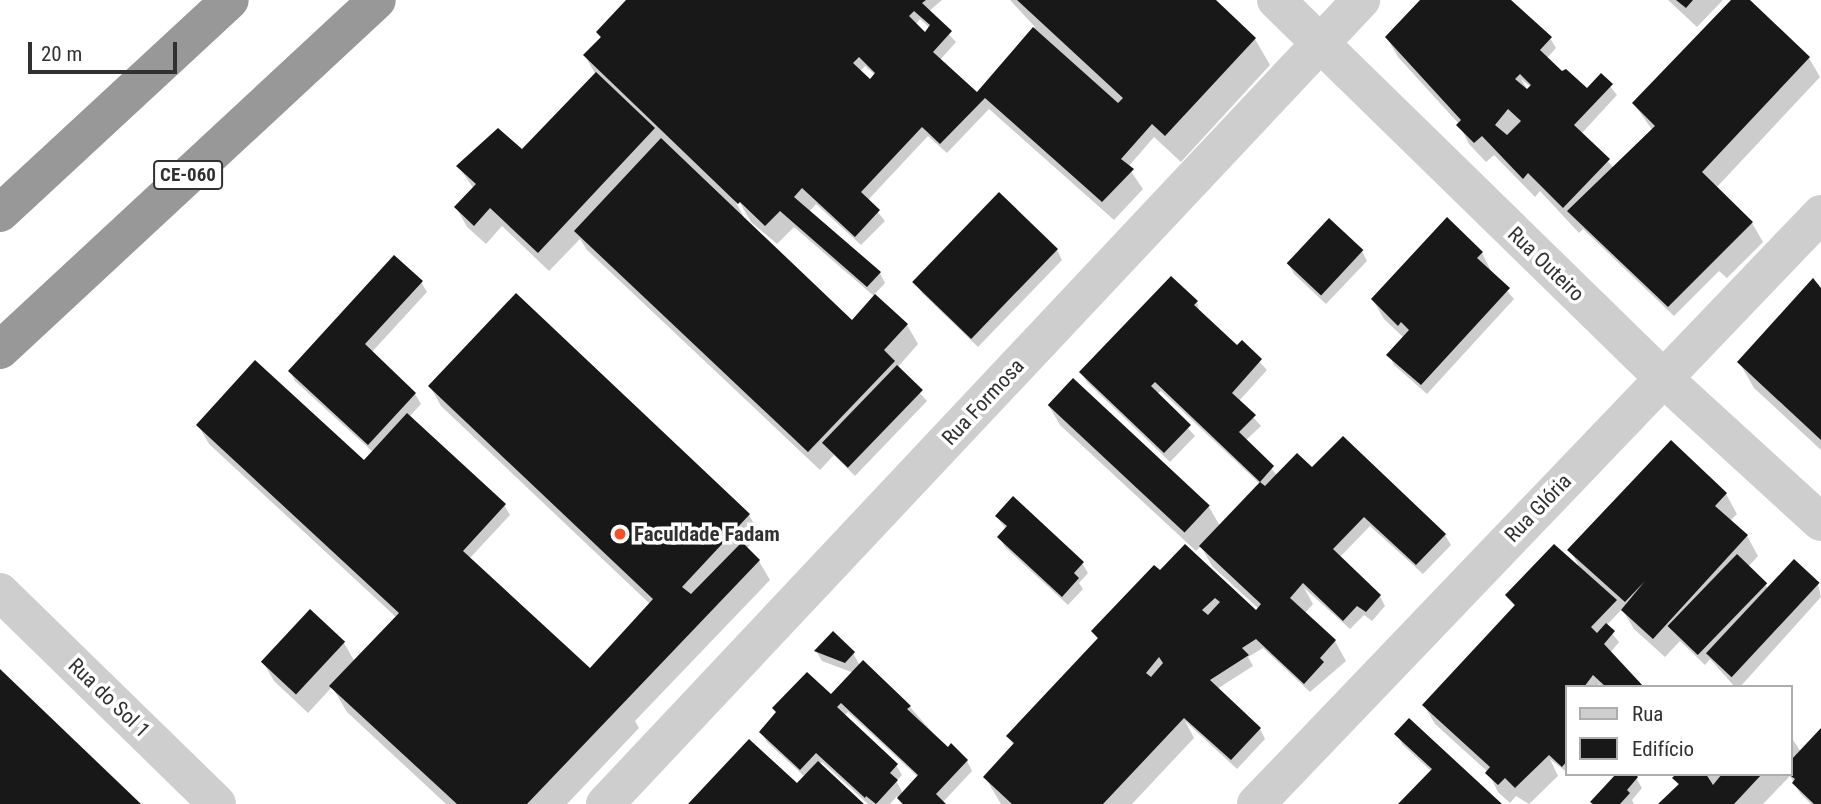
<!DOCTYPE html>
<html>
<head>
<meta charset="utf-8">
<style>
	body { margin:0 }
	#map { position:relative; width:1821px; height:804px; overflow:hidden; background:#fff; font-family:"Roboto Condensed",sans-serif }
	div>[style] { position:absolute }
	.shadow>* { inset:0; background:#0003 }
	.building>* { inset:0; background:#181818; transform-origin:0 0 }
	.minor>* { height:38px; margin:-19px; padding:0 19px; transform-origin:19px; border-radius:19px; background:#cecece }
	.highway>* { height:38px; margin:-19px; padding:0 19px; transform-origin:19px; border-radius:19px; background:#989898 }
	.dots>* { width:19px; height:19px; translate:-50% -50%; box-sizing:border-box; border:4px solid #fff; border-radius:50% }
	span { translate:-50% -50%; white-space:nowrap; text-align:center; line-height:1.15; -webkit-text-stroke:7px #fff; paint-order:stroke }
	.shield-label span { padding:2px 5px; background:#fff; border:2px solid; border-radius:5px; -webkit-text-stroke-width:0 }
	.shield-label { font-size:19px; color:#313131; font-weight:700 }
	.street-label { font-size:21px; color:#313131 }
	.poi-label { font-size:21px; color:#313131; font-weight:700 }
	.left { translate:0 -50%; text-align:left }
	.legend { position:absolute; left:1565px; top:685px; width:228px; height:91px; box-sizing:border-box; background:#fff; border:2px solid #adadad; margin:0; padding:9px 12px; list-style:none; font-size:21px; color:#313131 }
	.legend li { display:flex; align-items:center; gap:14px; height:35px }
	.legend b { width:35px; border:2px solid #adadad }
	.scale { position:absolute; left:28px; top:42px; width:149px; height:32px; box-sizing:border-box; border:4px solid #313131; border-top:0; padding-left:9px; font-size:21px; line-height:24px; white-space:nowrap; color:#313131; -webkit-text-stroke:5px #fff; paint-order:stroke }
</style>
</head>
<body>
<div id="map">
	<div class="shadow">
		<i style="clip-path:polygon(evenodd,628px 0,942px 0,928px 12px,956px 42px,940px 60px,978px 94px,1035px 27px,1010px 0,1214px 0,1255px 39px,1270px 65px,1181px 162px,1154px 137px,1128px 167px,1143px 189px,1114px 220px,989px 109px,947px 153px,928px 136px,868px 200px,885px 221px,861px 245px,816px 204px,809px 212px,880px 273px,885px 283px,874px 295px,907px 325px,918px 344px,897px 368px,927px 401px,855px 476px,834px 455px,820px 470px,587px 250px,580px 239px,549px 271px,502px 226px,486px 244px,467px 227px,456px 207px,474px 189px,458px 166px,522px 152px,596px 75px,585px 56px,601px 39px,598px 33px,628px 0,920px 19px,930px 28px,925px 34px,915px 25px,920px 19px,628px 0,865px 66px,875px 75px,870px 81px,860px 71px,865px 66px,628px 0,736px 196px,751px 222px,777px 244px,794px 227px,875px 297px,853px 323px,747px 223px,733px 197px,736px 196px)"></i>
		<i style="clip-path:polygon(evenodd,1422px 0,1509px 0,1550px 38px,1556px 48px,1547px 58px,1562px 74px,1587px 90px,1601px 75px,1617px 95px,1581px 134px,1613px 167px,1653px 131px,1634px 104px,1734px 0,1748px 0,1809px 58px,1820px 77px,1716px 188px,1752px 223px,1763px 242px,1727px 278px,1719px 271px,1674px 316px,1583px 229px,1579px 233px,1540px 191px,1535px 197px,1494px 155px,1486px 162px,1469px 144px,1459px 124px,1398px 57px,1387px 38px,1422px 0,1521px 79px,1531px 87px,1528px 91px,1521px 79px)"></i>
		<i style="clip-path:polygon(1668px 0,1723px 0,1697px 27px)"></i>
		<i style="clip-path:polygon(1057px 250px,1062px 260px,978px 347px,922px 293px,916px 284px)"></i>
		<i style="clip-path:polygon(1362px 251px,1367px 261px,1326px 304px,1294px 274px,1289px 265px)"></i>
		<i style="clip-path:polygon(1482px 253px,1492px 273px,1514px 299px,1427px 394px,1394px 365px,1389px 355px,1404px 338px,1384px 319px,1373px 300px)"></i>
		<i style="clip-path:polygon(421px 282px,427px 292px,371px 353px,415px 394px,421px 404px,409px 417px,504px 505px,510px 515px,469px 559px,596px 676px,650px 604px,441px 406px,430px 386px,749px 515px,760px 534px,746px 549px,759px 561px,770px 580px,635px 721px,639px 728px,567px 804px,446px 804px,347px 712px,332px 687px,308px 713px,274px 681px,263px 662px,344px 643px,355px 662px,397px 618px,209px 444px,198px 425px,364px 463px,374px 453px,295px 381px,290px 371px)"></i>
		<i style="clip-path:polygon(1821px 288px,1821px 450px,1754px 388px,1739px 362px)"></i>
		<i style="clip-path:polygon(1197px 302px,1200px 314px,1237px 348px,1242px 343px,1267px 370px,1239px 401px,1261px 426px,1245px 441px,1278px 476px,1313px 470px,1343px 438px,1445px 535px,1451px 545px,1423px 574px,1370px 526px,1339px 558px,1380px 596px,1385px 606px,1372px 621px,1364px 615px,1350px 629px,1304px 588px,1313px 604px,1305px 613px,1335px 641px,1346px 661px,1310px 692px,1263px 648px,1248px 657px,1253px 666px,1217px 689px,1260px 729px,1265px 739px,1237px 769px,1185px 721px,1194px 738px,1132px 804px,1001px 804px,985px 777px,1014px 746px,1008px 736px,1098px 640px,1093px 631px,1160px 572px,1256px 613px,1259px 609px,1212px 566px,1201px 546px,1196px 551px,1060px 425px,1049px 406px,1073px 381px,1209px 507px,1220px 526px,1260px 484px,1161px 391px,1157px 394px,1195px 436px,1170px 462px,1087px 382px,1081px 372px)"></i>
		<i style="clip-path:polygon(1726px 494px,1737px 514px,1730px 521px,1747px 536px,1758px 556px,1748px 567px,1769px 589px,1818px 584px,1821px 597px,1740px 687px,1735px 687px,1710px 659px,1705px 665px,1680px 641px,1665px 657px,1634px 629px,1622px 609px,1606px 626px,1619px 642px,1610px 653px,1643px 687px,1603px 687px,1599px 684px,1597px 687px,1567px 687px,1569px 774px,1550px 759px,1558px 776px,1529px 804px,1516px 796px,1510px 803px,1498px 792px,1488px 772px,1435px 724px,1424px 705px,1515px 607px,1507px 595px,1580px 568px,1570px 550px)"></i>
		<i style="clip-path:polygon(997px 517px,1082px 563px,1088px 573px,1079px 583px,1083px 589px,1068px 605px,1005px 547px,999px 537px,1006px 529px)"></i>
		<i style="clip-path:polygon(evenodd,816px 651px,853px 653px,860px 666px,910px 707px,948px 750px,967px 761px,972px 771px,943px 802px,945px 804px,902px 804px,897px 796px,890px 804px,868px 804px,822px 762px,819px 765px,861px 804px,691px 804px,797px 786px,805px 777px,767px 742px,761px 732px,831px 696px,854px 673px,822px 661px,816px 651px,848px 712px,918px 777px,903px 793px,896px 781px,902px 775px,896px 765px,844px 716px,848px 712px)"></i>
		<i style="clip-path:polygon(1821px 730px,1821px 804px,1811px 804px,1800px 793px,1790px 776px,1763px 804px,1661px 804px,1679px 786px,1674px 779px,1678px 774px,1791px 774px,1791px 737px,1801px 752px)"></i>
		<i style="clip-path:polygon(1397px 734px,1500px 804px,1401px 804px,1432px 772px,1402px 744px)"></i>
		<i style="clip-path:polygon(1636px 778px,1642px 788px,1632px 800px,1634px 804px,1593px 804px)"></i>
	</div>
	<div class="building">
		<i style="clip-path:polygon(evenodd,626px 0,926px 0,922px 3px,952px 31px,933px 52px,977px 92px,1033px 27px,1118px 103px,1123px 98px,1017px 0,1216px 0,1256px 38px,1165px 136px,1152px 124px,1121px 159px,1134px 169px,1102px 202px,985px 98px,940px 144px,922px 127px,861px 192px,880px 210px,855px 237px,802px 188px,794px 197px,881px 272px,867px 287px,780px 211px,765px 226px,740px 202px,738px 204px,583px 55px,601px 37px,596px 32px,626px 0,914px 11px,930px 25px,925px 32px,909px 16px,914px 11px,626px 0,859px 57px,875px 73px,870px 79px,853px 63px,859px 57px)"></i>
		<i style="clip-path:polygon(evenodd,1420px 0,1511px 0,1552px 37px,1540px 50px,1562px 71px,1566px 69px,1587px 88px,1601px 73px,1613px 84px,1574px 125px,1610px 159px,1563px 208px,1528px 173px,1523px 179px,1482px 136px,1474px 143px,1456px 125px,1461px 120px,1385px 37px,1420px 0,1520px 74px,1531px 85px,1527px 89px,1515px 79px,1520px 74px,1420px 0,1508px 109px,1521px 121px,1507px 135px,1495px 125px,1508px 109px)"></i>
		<i style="clip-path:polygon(1676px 0,1693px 0,1686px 8px)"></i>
		<i style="clip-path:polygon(1731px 0,1750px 0,1810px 57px,1702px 172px,1753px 222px,1668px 307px,1567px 211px,1655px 126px,1632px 103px)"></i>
		<i style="clip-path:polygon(596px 72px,655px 128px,538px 253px,490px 208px,474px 226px,454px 207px,476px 184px,456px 166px,498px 128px,522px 149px)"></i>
		<i style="clip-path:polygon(661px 138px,852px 320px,875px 294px,908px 324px,884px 350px,895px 361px,808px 452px,574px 231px)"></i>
		<i style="left:999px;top:192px;width:82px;height:125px;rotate:44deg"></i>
		<i style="clip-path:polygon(1447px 217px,1483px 252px,1477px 258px,1510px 288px,1421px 385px,1386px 355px,1409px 330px,1401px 322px,1398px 326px,1371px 299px)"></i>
		<i style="left:1329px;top:218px;width:47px;height:62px;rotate:43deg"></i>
		<i style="clip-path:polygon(394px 255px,423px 281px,365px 344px,416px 393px,368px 445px,288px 371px)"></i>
		<i style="clip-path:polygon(evenodd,1171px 276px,1198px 301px,1194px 305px,1237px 345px,1242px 340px,1262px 359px,1232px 393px,1256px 415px,1239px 432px,1274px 466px,1260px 482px,1265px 486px,1297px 453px,1312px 467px,1343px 436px,1446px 534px,1416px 565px,1364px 517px,1333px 549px,1381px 595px,1366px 612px,1357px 606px,1343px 621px,1303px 583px,1290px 598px,1336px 640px,1320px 658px,1324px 662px,1304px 684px,1256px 639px,1242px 648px,1249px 655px,1210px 680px,1261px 728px,1231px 760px,1184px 718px,1103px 804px,1012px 804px,983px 777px,1014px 743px,1006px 736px,1098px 638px,1091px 631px,1154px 565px,1160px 570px,1185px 544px,1256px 610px,1261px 604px,1199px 546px,1260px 482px,1155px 382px,1151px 386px,1191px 425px,1164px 453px,1079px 372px,1171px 276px,1215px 598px,1220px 602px,1208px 615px,1202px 610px,1215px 598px,1171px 276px,1159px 657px,1163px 663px,1151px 677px,1146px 673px,1159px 657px)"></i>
		<i style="clip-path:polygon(1813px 278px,1821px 288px,1821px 440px,1737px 362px)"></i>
		<i style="clip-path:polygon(516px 293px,750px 514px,682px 587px,691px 594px,742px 542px,760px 560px,527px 804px,457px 804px,329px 686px,399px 613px,196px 425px,255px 360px,364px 460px,407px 413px,506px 504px,463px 551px,590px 668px,653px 599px,428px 386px)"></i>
		<i style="left:897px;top:365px;width:36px;height:108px;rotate:44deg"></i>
		<i style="left:1073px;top:378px;width:187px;height:37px;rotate:43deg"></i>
		<i style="clip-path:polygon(1671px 440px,1727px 493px,1715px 506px,1748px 535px,1653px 639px,1621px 610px,1645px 581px,1625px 602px,1567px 550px)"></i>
		<i style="clip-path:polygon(1013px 496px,1084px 562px,1074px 573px,1079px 578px,1062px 597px,997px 537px,1007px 526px,995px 516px)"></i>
		<i style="clip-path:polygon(1554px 544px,1617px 600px,1591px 627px,1597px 633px,1606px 623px,1615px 631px,1604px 644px,1644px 687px,1606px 687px,1593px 675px,1584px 687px,1567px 687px,1567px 761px,1562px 767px,1549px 755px,1515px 788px,1505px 778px,1498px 785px,1485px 773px,1490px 767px,1422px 705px,1515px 605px,1505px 595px)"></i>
		<i style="left:1737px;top:554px;width:42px;height:100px;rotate:44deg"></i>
		<i style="left:1794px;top:559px;width:35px;height:129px;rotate:43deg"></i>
		<i style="left:310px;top:609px;width:48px;height:72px;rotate:43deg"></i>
		<i style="clip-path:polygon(833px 631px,855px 652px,845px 663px,814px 651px)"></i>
		<i style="clip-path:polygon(863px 660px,911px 706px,907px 709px,948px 747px,951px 743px,968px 760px,936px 794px,946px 804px,903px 804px,897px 798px,918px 775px,841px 703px,837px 707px,898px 764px,890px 773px,898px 780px,876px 804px,866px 796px,865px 798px,816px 753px,800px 770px,759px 732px,776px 712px,772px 708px,807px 672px,831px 694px)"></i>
		<i style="clip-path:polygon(0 669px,141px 804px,0 804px)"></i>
		<i style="clip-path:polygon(1409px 718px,1502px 804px,1398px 804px,1432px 769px,1394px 734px)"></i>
		<i style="clip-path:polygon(1821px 728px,1821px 804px,1814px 804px,1792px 783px,1795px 779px,1791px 776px,1791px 760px)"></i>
		<i style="clip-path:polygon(749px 739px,797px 783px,818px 761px,864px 804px,688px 804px)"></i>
		<i style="clip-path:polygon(1616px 774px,1635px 774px,1638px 777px,1627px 790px,1630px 793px,1620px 804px,1593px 804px,1590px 802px)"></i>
		<i style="clip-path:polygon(1676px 774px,1706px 774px,1713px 785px,1722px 774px,1762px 774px,1734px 804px,1658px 804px,1679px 784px,1672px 778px)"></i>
	</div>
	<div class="minor">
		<i style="left:1276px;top:0;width:540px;rotate:44.32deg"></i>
		<i style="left:1662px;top:377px;width:215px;rotate:42.4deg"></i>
		<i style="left:0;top:592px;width:303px;rotate:44.3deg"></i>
		<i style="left:605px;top:804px;width:1104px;rotate:-46.76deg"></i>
		<i style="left:1256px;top:804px;width:817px;rotate:-46.24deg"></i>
	</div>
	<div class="highway">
		<i style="left:0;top:213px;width:313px;rotate:-42.8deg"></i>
		<i style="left:0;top:350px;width:514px;rotate:-42.87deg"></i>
	</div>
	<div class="dots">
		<i style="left:620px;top:534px;background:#f65024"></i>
	</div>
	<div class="shield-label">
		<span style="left:188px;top:175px">CE-060</span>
	</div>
	<div class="street-label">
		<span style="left:1546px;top:264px;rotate:44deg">Rua Outeiro</span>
		<span style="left:983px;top:402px;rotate:-47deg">Rua Formosa</span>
		<span style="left:1538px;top:508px;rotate:-46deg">Rua Glória</span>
		<span style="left:109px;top:698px;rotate:44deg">Rua do Sol 1</span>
	</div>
	<div class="poi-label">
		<span class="left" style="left:634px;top:534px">Faculdade Fadam</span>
	</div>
	<ul class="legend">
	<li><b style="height:9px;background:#cecece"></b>Rua</li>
	<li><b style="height:19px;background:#181818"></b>Edifício</li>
	</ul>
	<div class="scale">20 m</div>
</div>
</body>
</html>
